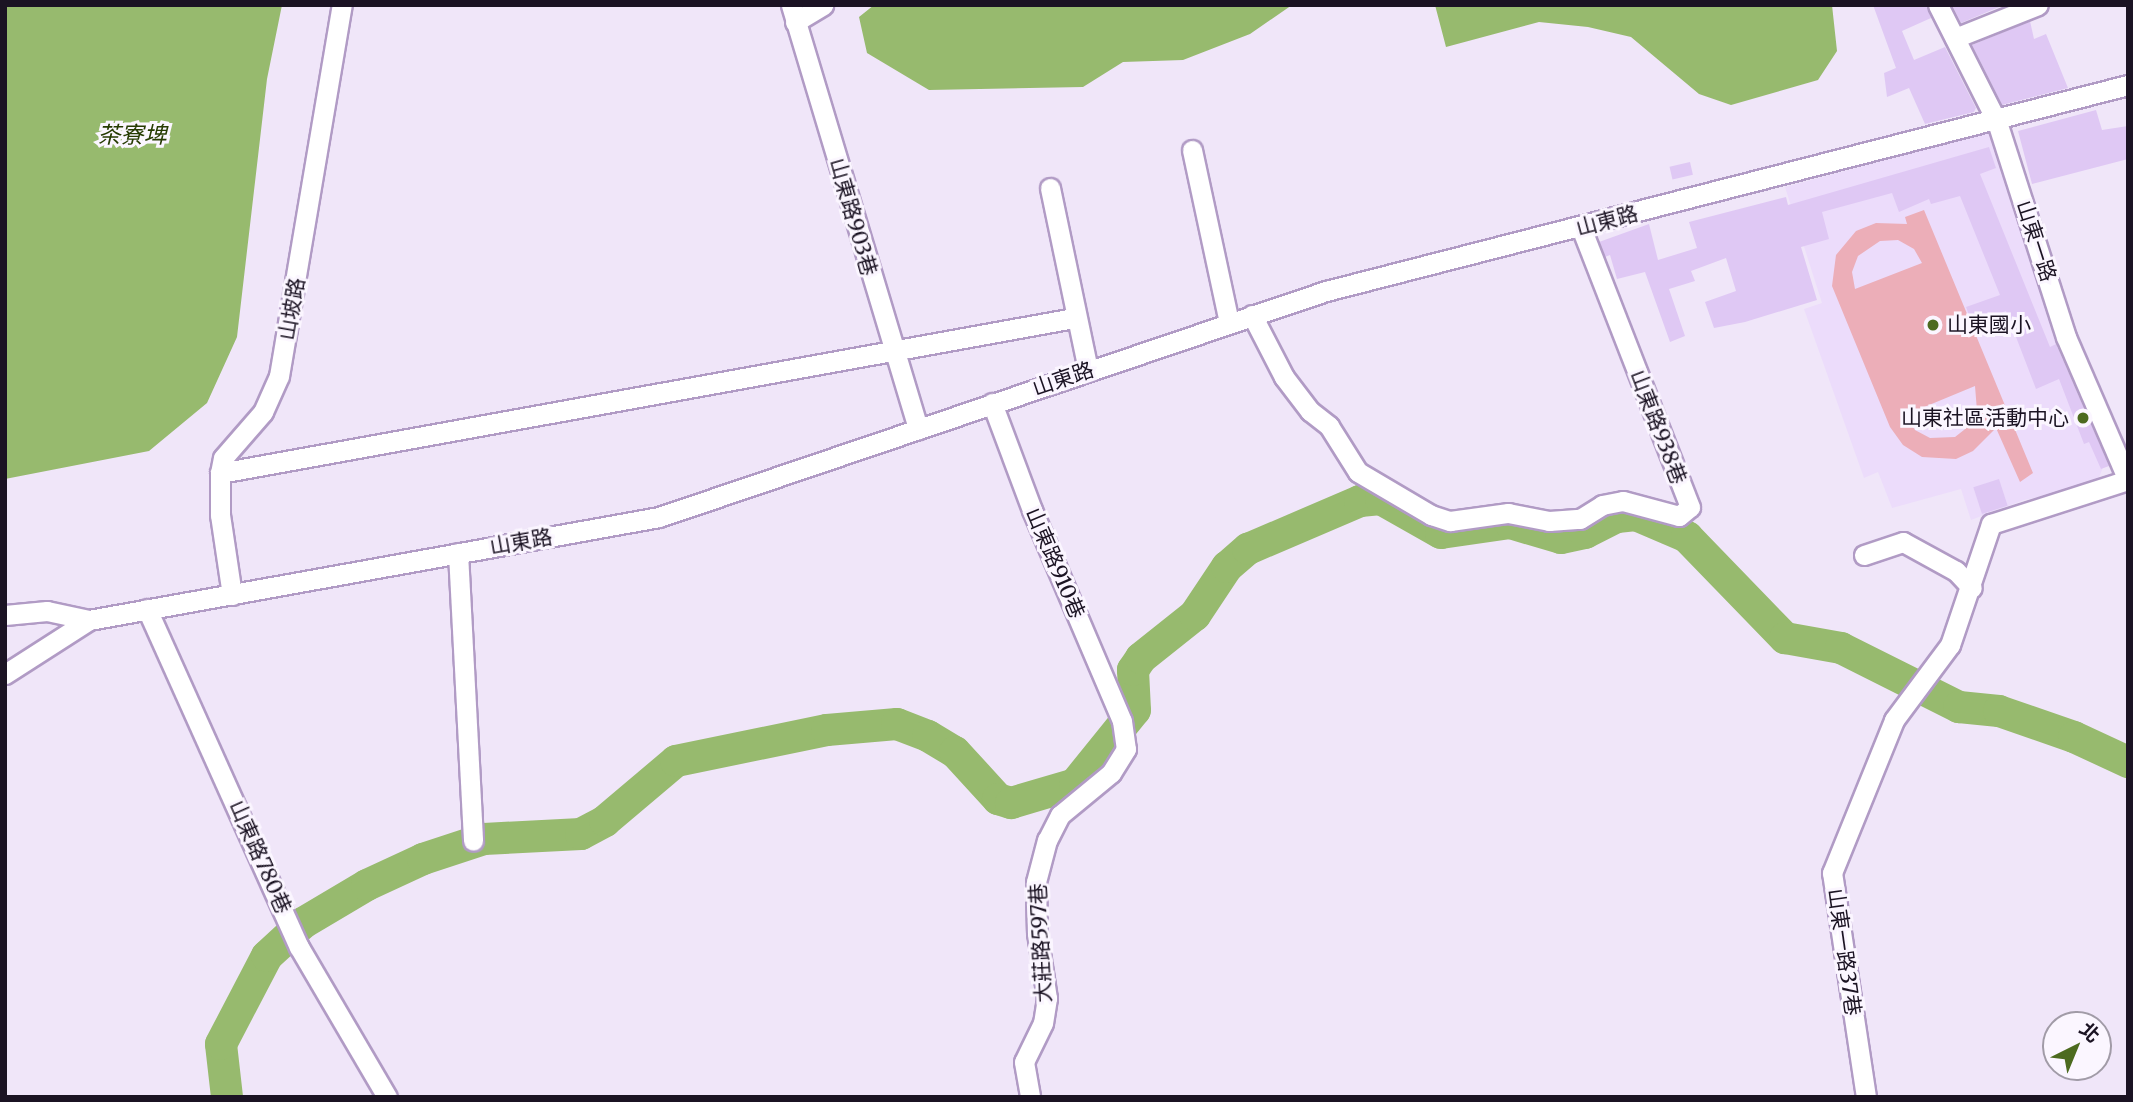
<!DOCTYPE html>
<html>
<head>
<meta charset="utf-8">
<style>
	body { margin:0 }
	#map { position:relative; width:2133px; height:1102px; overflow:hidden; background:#f0e6f9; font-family:Merriweather,"Noto Sans TC",serif }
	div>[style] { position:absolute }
	.built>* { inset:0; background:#ecdcfb }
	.green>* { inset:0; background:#ecaeb8 }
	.water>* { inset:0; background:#97ba6e }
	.river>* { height:32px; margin:-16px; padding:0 16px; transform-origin:16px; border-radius:16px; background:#97ba6e }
	.building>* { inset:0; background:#dfc8f4; transform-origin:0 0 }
	.roads { filter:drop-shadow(2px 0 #b19bc5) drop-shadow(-2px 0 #b19bc5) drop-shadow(0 2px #b19bc5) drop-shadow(0 -2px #b19bc5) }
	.minor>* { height:19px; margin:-9.5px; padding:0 9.5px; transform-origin:9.5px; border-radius:9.5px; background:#fff }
	.dots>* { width:19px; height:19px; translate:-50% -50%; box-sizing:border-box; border:4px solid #fbf6ff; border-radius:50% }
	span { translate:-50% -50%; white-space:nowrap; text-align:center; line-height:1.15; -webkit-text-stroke:6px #fbf6ff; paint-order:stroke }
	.street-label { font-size:21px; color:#1b1323 }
	.poi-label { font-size:21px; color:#1b1323 }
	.left { translate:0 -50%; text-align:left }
	.right { translate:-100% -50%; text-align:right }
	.water-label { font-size:23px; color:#263b02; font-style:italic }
	.frame { position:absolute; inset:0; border:7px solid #1b1323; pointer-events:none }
	.north { position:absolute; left:2042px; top:1011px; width:70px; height:70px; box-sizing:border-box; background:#fbf6ff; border:2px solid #a19ba7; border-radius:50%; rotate:43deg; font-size:19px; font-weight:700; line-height:28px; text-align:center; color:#1b1323 }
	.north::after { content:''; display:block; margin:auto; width:24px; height:32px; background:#4c6a1f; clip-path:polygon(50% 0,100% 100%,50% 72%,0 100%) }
</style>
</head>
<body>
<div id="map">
	<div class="built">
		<i style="clip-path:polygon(1990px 132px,2062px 342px,2108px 455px,2096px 485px,2024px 500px,1971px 520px,1961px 489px,1892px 508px,1878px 472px,1864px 478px,1804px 309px,1822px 303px,1785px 187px)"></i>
	</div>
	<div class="green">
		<i style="clip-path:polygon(evenodd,1924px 210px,2033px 473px,2020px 482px,1996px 428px,1973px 451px,1956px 459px,1922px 457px,1903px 445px,1890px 427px,1832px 286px,1836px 255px,1856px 231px,1876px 223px,1907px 224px,1905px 217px,1924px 210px,1898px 240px,1914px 249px,1922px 263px,1855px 289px,1852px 272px,1858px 256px,1880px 241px,1898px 240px,1924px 210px,1975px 386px,1977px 411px,1969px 426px,1955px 437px,1930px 438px,1915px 430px,1905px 415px,1975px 386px)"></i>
	</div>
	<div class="water">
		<i style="clip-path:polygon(5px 5px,282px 5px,267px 79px,237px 337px,207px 403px,149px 451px,5px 479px)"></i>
		<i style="clip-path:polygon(874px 5px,1292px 5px,1250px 34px,1183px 60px,1123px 62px,1083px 87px,929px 90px,867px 53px,859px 17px)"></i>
		<i style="clip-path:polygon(1435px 5px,1832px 5px,1837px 51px,1818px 80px,1731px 105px,1699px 94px,1631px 37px,1588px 27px,1539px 22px,1446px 47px)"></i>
	</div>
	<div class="river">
		<i style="left:227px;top:1097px;width:53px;rotate:-96.5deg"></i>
		<i style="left:221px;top:1044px;width:99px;rotate:-62.4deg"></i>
		<i style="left:267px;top:956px;width:49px;rotate:-42.5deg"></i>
		<i style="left:303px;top:923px;width:74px;rotate:-30.7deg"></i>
		<i style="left:367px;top:885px;width:62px;rotate:-24.9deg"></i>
		<i style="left:423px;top:859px;width:64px;rotate:-18.2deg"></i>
		<i style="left:484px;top:839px;width:97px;rotate:-3deg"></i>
		<i style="left:581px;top:834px;width:27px;rotate:-28deg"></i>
		<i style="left:605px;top:821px;width:93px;rotate:-40.2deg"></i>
		<i style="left:676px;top:761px;width:154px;rotate:-11.6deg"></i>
		<i style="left:827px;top:730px;width:70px;rotate:-4.9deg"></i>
		<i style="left:897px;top:724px;width:33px;rotate:21deg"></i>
		<i style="left:928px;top:736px;width:31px;rotate:31deg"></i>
		<i style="left:955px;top:752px;width:64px;rotate:47.5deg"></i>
		<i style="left:998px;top:799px;width:14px;rotate:17deg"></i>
		<i style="left:1011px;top:803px;width:67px;rotate:-16.5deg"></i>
		<i style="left:1075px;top:784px;width:95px;rotate:-51deg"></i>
		<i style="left:1135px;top:710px;width:40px;rotate:-92.9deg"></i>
		<i style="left:1133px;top:670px;width:14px;rotate:-56deg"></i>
		<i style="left:1141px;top:658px;width:69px;rotate:-38.5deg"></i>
		<i style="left:1195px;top:615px;width:58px;rotate:-56.3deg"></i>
		<i style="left:1227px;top:567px;width:28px;rotate:-41deg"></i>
		<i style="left:1248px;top:549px;width:122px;rotate:-23.2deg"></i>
		<i style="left:1360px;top:501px;width:21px;rotate:-5deg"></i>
		<i style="left:1381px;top:499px;width:69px;rotate:29.5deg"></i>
		<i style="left:1441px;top:533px;width:70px;rotate:-8.2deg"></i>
		<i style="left:1510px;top:523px;width:53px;rotate:16.4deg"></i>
		<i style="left:1561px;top:538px;width:25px;rotate:-12deg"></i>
		<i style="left:1585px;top:533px;width:36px;rotate:-27deg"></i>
		<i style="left:1617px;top:517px;width:19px;rotate:-6deg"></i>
		<i style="left:1636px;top:515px;width:56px;rotate:23.3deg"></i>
		<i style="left:1687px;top:537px;width:141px;rotate:45.9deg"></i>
		<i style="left:1785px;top:638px;width:57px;rotate:10.1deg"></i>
		<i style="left:1841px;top:648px;width:132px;rotate:26.6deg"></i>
		<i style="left:1959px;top:707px;width:40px;rotate:5.7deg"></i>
		<i style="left:1999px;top:711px;width:79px;rotate:19.1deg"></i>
		<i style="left:2074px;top:737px;width:60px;rotate:24.8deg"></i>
	</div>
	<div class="building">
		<i style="clip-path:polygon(1873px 5px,1926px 5px,1931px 18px,1902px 31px,1914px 60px,1945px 47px,1976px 108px,1974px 112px,1925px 124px,1909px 88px,1887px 97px,1884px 73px,1896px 68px)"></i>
		<i style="clip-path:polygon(1952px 5px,2004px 5px,1961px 23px)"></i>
		<i style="clip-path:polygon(2030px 21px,2034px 39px,2046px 34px,2068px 88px,2002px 105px,1972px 45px)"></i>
		<i style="clip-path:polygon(2096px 110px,2102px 130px,2128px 126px,2128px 159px,2032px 184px,2018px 131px)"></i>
		<i style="clip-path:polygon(1989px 147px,1996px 168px,1980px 174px,2050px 347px,2056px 344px,2109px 466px,2101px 469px,2089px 442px,2084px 444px,2059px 379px,2036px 389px,2006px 311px,1972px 323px,1966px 307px,2000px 295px,1960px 196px,1931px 204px,1929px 199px,1899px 212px,1892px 193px,1822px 212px,1829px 239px,1801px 247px,1817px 300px,1745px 322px,1714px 328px,1705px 302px,1736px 291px,1726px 258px,1691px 271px,1695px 281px,1669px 289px,1685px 336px,1670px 342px,1645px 272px,1617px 279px,1610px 255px,1605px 257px,1599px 242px,1649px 224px,1658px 260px,1697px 248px,1689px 222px,1786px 197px,1788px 205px)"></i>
		<i style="left:1690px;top:162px;width:13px;height:21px;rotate:77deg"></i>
		<i style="left:1999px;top:479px;width:28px;height:27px;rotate:72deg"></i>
	</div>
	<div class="roads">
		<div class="minor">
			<i style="left:791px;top:5px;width:443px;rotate:73.3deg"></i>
			<i style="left:1938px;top:5px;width:131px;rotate:63.2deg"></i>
			<i style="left:1997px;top:122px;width:226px;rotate:72.2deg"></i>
			<i style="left:2066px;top:337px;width:156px;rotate:66.6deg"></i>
			<i style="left:795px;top:22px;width:33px;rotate:-31deg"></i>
			<i style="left:1955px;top:38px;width:89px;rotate:-21.7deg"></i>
			<i style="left:1192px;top:150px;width:177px;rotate:77.9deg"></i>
			<i style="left:1050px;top:188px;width:186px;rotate:78.2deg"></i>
			<i style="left:1252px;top:315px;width:70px;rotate:62.7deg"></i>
			<i style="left:1284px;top:377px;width:43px;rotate:52.6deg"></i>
			<i style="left:1310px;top:411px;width:24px;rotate:38deg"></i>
			<i style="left:1329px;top:426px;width:54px;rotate:57.8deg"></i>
			<i style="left:1358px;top:472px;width:85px;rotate:30.5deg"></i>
			<i style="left:1431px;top:515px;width:20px;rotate:18deg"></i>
			<i style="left:1450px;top:521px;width:59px;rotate:-7.9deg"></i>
			<i style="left:1508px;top:513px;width:42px;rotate:11deg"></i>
			<i style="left:1549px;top:521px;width:31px;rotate:-4deg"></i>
			<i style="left:1580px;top:519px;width:26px;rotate:-32deg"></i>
			<i style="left:1602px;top:505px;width:21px;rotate:-11deg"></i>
			<i style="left:1623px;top:501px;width:58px;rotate:15deg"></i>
			<i style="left:1679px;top:516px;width:14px;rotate:-39deg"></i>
			<i style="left:1690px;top:507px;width:300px;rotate:-111.3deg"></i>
			<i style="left:992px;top:403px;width:114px;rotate:69.5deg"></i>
			<i style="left:1032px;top:510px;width:229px;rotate:66.9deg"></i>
			<i style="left:1122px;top:721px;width:28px;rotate:82deg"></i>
			<i style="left:1126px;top:749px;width:28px;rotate:122deg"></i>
			<i style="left:1111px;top:773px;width:66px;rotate:140.5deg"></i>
			<i style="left:1060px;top:815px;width:28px;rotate:117deg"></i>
			<i style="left:1047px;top:840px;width:43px;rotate:104.7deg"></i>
			<i style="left:1036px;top:882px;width:51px;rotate:88.9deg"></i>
			<i style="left:1037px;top:933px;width:66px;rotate:81.3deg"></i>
			<i style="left:1047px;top:998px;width:25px;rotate:99deg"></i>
			<i style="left:1043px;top:1023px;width:43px;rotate:116deg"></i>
			<i style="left:1024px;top:1062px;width:36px;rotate:80deg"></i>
			<i style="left:220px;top:473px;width:868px;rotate:-10.29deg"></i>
			<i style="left:458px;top:553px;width:288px;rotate:87deg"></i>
			<i style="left:1864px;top:555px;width:41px;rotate:-18.4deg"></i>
			<i style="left:1903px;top:542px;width:60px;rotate:28.7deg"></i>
			<i style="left:1956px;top:571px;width:23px;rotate:47deg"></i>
			<i style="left:232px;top:595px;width:81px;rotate:-98.5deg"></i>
			<i style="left:220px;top:515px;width:42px;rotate:-90deg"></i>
			<i style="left:220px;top:473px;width:15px;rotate:-79deg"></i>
			<i style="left:223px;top:458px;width:61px;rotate:-49deg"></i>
			<i style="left:263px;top:412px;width:39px;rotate:-66deg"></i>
			<i style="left:279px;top:376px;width:376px;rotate:-80.4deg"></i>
			<i style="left:147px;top:609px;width:371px;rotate:65.8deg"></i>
			<i style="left:299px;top:947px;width:174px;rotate:59.6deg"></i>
			<i style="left:5px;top:615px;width:42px;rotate:-5.4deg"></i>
			<i style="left:47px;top:611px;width:43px;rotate:12.1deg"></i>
			<i style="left:5px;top:674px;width:100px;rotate:-32.7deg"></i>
			<i style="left:89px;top:620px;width:579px;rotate:-10.24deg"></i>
			<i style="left:659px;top:517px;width:704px;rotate:-18.72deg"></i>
			<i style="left:1326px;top:291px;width:828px;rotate:-14.41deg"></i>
			<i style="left:1866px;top:1097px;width:227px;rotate:-98.6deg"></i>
			<i style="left:1832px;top:873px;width:165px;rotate:-67.9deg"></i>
			<i style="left:1894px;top:720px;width:94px;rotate:-53.3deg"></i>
			<i style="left:1950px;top:645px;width:128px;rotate:-71.3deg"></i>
			<i style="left:1991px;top:524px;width:144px;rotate:-17.8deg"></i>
		</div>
	</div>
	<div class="dots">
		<i style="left:1933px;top:325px;background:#4c6a1f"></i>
		<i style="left:2083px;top:418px;background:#4c6a1f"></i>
	</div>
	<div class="street-label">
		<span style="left:853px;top:217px;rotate:74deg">山東路903巷</span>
		<span style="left:1607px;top:221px;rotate:-15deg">山東路</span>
		<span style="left:2036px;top:241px;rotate:72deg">山東一路</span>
		<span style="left:292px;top:309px;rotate:-80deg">山坡路</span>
		<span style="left:1063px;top:379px;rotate:-19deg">山東路</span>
		<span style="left:1658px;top:427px;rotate:69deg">山東路938巷</span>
		<span style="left:521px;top:542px;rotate:-10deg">山東路</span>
		<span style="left:1055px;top:563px;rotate:67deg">山東路910巷</span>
		<span style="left:260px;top:857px;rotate:66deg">山東路780巷</span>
		<span style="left:1041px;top:943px;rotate:-93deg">大莊路597巷</span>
		<span style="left:1844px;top:952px;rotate:82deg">山東一路37巷</span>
	</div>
	<div class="poi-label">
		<span class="left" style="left:1947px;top:325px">山東國小</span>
		<span class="right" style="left:2069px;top:418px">山東社區活動中心</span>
	</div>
	<div class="water-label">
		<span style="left:132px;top:135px">茶寮埤</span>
	</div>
	<div class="frame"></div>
	<div class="north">北</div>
</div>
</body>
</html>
